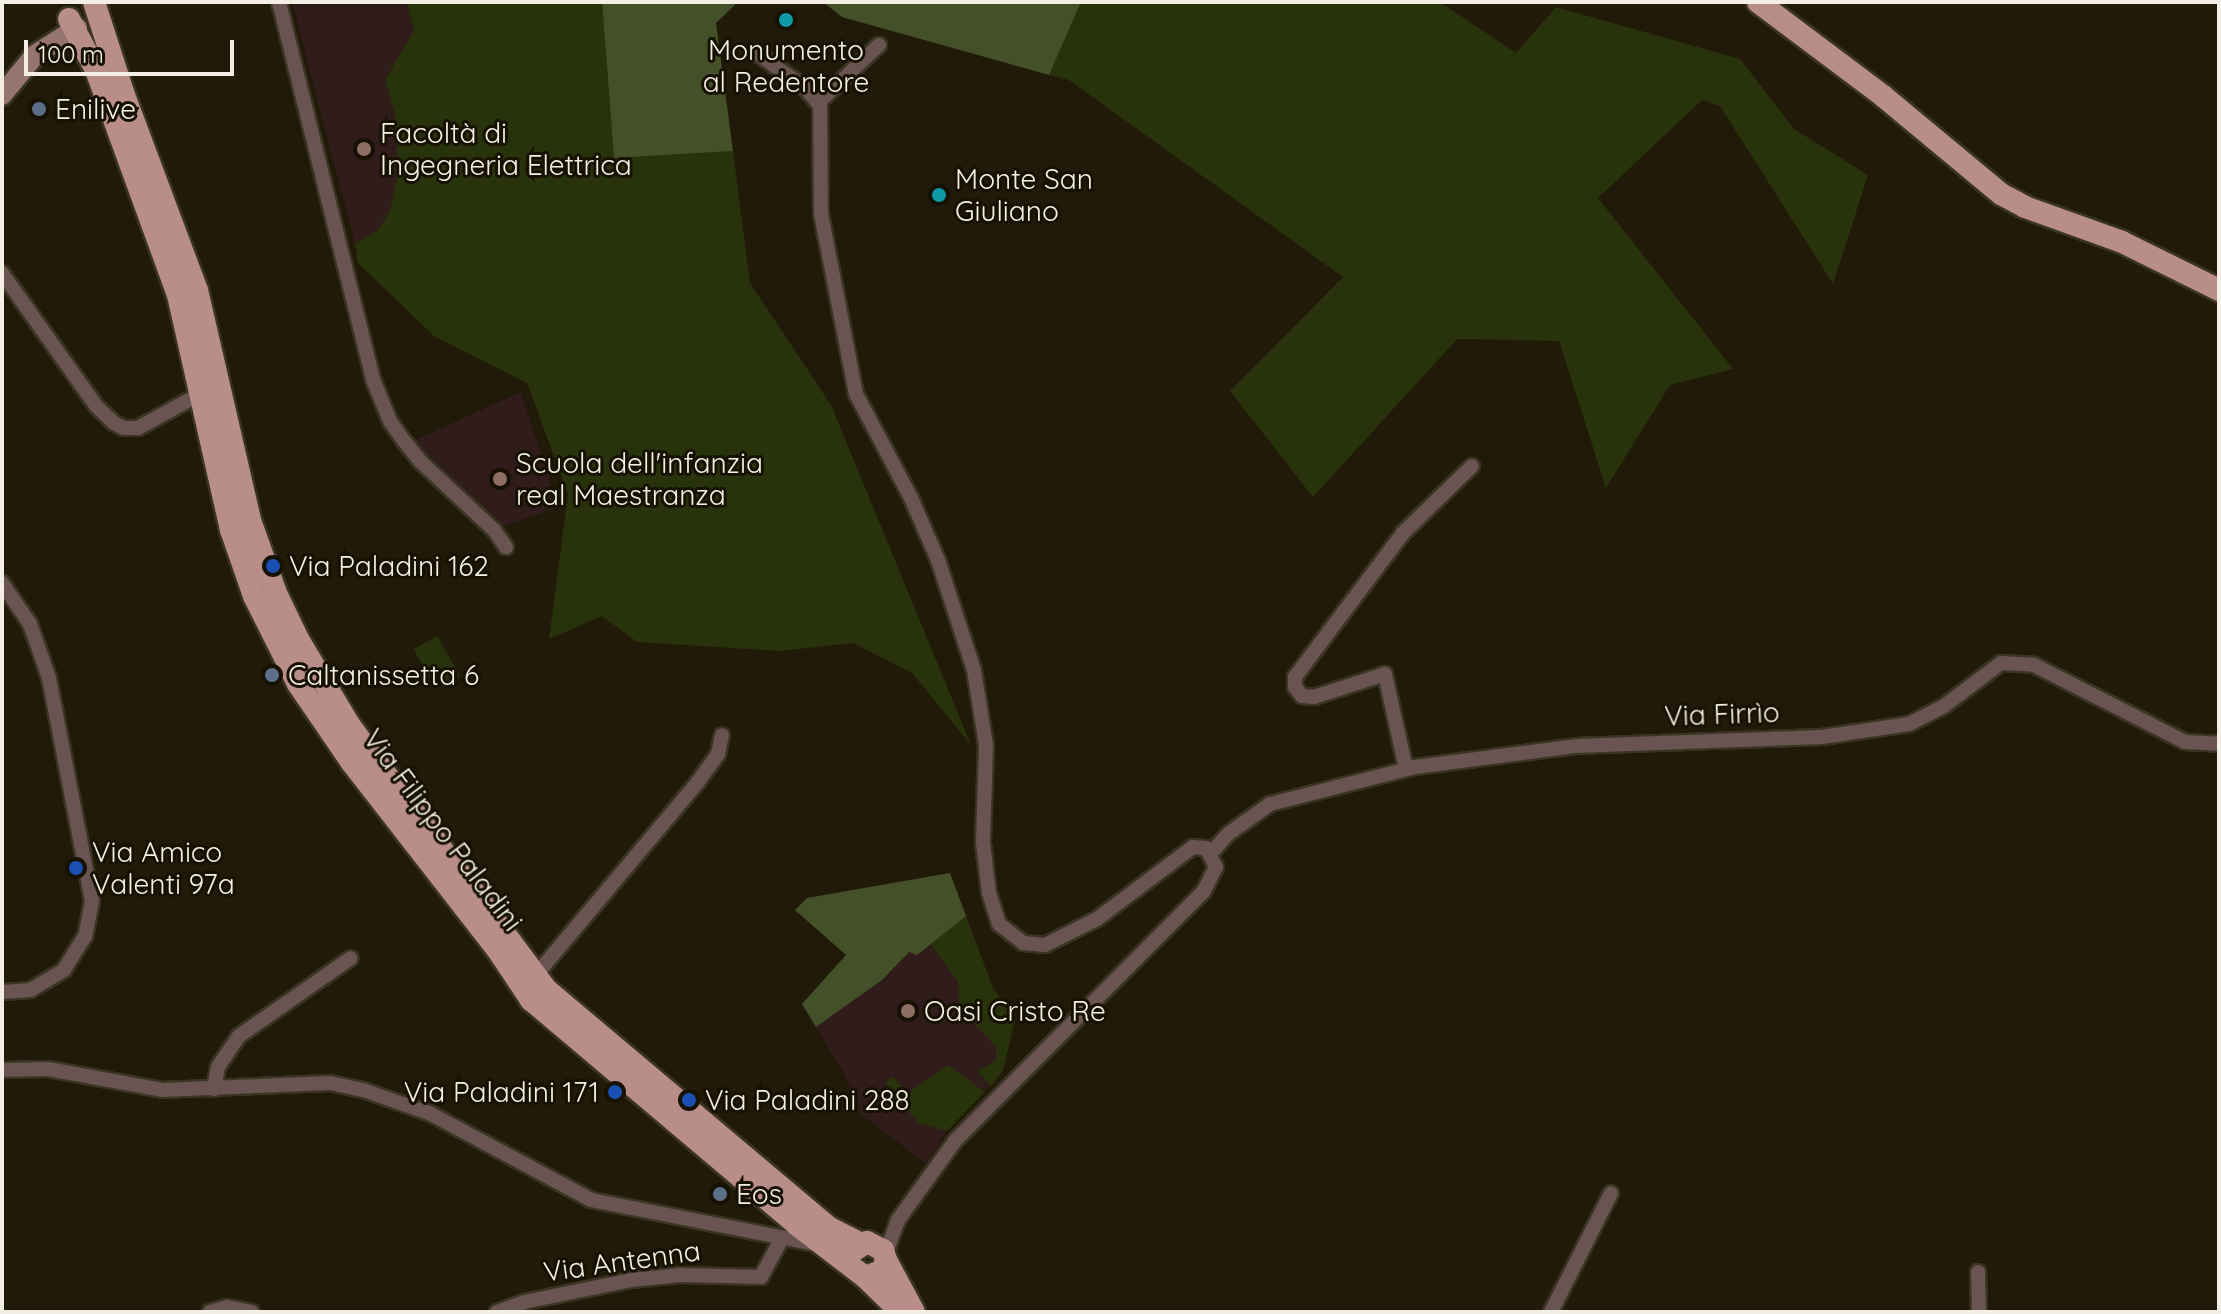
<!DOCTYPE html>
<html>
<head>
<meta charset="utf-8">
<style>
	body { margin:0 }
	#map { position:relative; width:2221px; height:1314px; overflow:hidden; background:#211a08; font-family:Quicksand,sans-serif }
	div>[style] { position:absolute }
	.education>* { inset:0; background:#2f1c1b }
	.green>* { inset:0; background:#28330b; transform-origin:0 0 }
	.forest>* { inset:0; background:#445027 }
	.roads { filter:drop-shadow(2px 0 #3a3422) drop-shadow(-2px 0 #3a3422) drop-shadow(0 2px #3a3422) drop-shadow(0 -2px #3a3422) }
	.street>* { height:14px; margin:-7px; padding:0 7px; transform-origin:7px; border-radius:7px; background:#695451 }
	.secondary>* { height:20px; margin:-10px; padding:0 10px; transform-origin:10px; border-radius:10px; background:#967470 }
	.primary>* { height:22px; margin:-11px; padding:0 11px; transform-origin:11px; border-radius:11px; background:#b98d88 }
	.dots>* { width:22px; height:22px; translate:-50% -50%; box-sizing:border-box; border:4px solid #171102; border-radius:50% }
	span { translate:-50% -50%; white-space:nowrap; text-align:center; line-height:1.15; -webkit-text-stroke:6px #171102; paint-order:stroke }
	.poi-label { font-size:28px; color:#f4efe4 }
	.left { translate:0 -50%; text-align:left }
	.right { translate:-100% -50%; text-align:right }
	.street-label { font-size:28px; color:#f4efe4 }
	.frame { position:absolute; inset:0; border:4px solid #f4efe4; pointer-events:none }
	.scale { position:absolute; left:24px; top:40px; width:210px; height:36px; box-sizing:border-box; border:4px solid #f4efe4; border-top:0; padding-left:10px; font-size:24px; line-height:28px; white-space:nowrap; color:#f4efe4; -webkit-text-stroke:6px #171102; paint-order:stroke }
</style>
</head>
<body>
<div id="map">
	<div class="education">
		<i style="clip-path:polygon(292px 2px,407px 2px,414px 30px,385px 80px,397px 123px,397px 176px,390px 211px,377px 231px,355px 244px)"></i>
		<i style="clip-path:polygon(521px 392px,558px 507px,504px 526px,413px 441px)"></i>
		<i style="clip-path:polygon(950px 873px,993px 988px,1015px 1019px,1003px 1071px,947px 1131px,926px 1164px,862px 1115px,845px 1075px,802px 1004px,846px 955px,795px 910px,807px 898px)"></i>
	</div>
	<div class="green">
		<i style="clip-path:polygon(407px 2px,602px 2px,614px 158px,733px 151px,750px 283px,831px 405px,971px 745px,912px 673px,853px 643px,780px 651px,637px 642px,602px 616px,549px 639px,568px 494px,527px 383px,434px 336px,358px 263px,355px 244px,377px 231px,390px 211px,397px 176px,397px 123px,385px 80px,414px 30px)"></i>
		<i style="clip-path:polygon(1081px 2px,1440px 2px,1516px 53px,1556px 7px,1740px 59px,1794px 129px,1868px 175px,1833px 284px,1720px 106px,1702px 100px,1598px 198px,1733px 369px,1670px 385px,1606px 488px,1559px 341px,1457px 339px,1313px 497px,1230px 391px,1343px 277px,1069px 80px,1049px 75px)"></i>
		<i style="left:437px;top:636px;width:46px;height:27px;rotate:60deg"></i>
		<i style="clip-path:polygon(966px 916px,993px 988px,1015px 1019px,1003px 1071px,991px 1086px,977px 1071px,996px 1061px,996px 1047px,959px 1006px,958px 981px,930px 944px)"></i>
		<i style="clip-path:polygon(948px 1065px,985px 1092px,947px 1131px,918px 1123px,885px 1082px,893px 1076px,908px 1093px)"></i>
	</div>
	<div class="forest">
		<i style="clip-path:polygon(602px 2px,738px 2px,716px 23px,733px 151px,614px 158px)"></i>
		<i style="clip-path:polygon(823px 2px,1081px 2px,1049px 75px,842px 17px)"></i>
		<i style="clip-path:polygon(950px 873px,966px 916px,917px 955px,909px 952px,882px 980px,816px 1027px,802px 1004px,846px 955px,795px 910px,807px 898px)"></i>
	</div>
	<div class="roads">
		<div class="street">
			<i style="left:279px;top:2px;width:392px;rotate:76deg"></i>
			<i style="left:374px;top:382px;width:42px;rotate:67.7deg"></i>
			<i style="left:390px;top:421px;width:24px;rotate:55deg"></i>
			<i style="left:404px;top:441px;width:27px;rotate:51deg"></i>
			<i style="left:421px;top:462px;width:100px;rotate:43deg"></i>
			<i style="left:494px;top:530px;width:21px;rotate:55deg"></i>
			<i style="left:879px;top:45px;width:81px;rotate:136.5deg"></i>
			<i style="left:820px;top:101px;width:113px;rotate:89.5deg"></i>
			<i style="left:821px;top:214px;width:183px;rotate:79deg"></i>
			<i style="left:856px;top:394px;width:118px;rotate:62.1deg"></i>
			<i style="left:911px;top:498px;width:68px;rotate:66.5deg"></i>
			<i style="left:938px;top:560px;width:116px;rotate:71.9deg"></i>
			<i style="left:974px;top:670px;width:76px;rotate:80.9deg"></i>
			<i style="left:986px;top:745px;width:98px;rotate:91.8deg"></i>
			<i style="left:983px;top:843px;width:50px;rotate:83.2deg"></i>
			<i style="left:989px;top:893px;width:33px;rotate:72deg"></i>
			<i style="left:999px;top:924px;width:31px;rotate:38deg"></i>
			<i style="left:1023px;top:943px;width:22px;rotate:5deg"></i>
			<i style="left:1045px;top:945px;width:58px;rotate:-26.6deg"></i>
			<i style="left:1097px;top:919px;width:120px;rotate:-36.9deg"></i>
			<i style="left:1193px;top:847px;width:13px;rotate:4deg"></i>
			<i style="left:1206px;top:848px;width:21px;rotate:62deg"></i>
			<i style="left:1216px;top:867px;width:27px;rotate:117deg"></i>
			<i style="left:1204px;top:891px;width:353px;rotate:134.9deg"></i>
			<i style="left:955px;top:1141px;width:97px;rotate:125.8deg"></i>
			<i style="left:898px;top:1220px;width:38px;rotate:110deg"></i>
			<i style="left:757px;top:53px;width:59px;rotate:36.1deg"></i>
			<i style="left:805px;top:88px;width:23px;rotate:49deg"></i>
			<i style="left:2px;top:273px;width:163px;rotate:54.7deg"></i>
			<i style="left:96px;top:406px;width:25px;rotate:43deg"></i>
			<i style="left:114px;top:423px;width:11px;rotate:27deg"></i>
			<i style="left:124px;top:428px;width:14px"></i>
			<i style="left:138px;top:428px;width:73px;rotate:-28.7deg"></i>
			<i style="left:2px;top:583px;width:50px;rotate:55.7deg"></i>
			<i style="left:30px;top:624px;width:57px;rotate:70.6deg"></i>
			<i style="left:49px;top:678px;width:227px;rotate:79.1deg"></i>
			<i style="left:92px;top:901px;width:36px;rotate:101deg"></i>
			<i style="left:85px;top:936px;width:40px;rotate:122deg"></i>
			<i style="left:64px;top:970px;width:39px;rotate:149deg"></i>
			<i style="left:31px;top:990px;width:29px;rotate:176deg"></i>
			<i style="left:1406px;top:769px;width:97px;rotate:-102.5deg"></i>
			<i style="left:1385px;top:674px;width:75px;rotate:162.1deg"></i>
			<i style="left:1314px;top:697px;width:12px;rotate:-175deg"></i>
			<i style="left:1302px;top:696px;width:11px;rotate:-128deg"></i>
			<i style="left:1295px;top:687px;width:10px;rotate:-90deg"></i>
			<i style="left:1295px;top:677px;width:180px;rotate:-53.1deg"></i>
			<i style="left:1403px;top:533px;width:96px;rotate:-44.2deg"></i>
			<i style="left:1211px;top:853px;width:25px;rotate:-48deg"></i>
			<i style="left:1228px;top:834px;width:52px;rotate:-35.5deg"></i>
			<i style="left:1270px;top:804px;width:150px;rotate:-14.3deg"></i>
			<i style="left:1415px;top:767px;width:162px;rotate:-7.4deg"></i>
			<i style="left:1576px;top:746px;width:246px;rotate:-2.1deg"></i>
			<i style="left:1822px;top:737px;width:88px;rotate:-8.5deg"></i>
			<i style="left:1909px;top:724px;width:39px;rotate:-27deg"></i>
			<i style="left:1944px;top:706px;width:71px;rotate:-37deg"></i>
			<i style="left:2001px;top:663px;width:33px;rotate:3deg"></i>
			<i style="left:2034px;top:665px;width:169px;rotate:27deg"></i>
			<i style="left:2185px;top:742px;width:34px;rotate:3deg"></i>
			<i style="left:536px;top:975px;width:251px;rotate:-50deg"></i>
			<i style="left:697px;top:783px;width:36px;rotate:-54deg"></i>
			<i style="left:718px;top:754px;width:19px;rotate:-78deg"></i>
			<i style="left:2px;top:1070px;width:46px;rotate:-1.2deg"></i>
			<i style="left:48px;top:1069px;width:116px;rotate:10.4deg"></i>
			<i style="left:162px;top:1090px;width:168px;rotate:-2.4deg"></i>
			<i style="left:330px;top:1083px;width:34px;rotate:12deg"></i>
			<i style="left:363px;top:1090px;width:70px;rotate:19.2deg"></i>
			<i style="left:429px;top:1113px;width:184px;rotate:28.2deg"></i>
			<i style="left:591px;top:1200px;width:233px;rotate:11.1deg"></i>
			<i style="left:214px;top:1089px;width:22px;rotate:-80deg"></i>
			<i style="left:218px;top:1067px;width:37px;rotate:-56deg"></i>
			<i style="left:239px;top:1036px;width:136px;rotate:-34.9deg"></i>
			<i style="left:1978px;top:1272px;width:40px;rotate:88.6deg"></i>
			<i style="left:210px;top:1312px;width:18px;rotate:-16deg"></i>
			<i style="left:227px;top:1307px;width:25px;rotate:11deg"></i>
			<i style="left:497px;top:1312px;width:29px;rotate:-20deg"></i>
			<i style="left:524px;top:1302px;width:109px;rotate:-11.6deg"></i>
			<i style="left:631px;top:1280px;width:50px;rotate:-5.7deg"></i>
			<i style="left:681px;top:1275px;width:80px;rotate:1.4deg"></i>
			<i style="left:761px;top:1277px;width:44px;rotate:-61.7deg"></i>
			<i style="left:1551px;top:1312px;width:133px;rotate:-63.2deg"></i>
		</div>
		<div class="secondary">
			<i style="left:2px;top:95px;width:52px;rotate:-50.5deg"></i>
			<i style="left:35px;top:55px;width:50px;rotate:-32.7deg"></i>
		</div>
		<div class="primary">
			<i style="left:94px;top:2px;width:98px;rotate:72.1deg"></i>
			<i style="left:124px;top:95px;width:208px;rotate:69.5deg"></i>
			<i style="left:197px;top:290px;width:239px;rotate:77deg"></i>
			<i style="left:251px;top:523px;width:74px;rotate:70.3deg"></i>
			<i style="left:276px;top:593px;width:51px;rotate:64.4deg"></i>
			<i style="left:298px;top:639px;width:101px;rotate:59.1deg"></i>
			<i style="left:350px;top:726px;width:329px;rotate:53.3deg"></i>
			<i style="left:547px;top:990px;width:368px;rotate:40.1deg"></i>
			<i style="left:828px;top:1227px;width:36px;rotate:27deg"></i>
			<i style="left:1758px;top:2px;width:156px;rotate:36.9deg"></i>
			<i style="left:1883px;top:96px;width:153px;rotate:39.7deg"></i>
			<i style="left:2001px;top:194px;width:27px;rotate:28deg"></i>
			<i style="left:2025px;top:207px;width:103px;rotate:19.8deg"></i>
			<i style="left:2122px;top:242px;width:108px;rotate:26.3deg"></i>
			<i style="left:69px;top:19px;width:58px;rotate:62.1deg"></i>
			<i style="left:96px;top:70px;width:239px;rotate:70deg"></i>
			<i style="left:178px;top:295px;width:241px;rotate:77.3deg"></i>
			<i style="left:231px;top:530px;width:70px;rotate:70.8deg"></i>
			<i style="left:254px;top:596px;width:98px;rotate:63.4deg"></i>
			<i style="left:298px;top:684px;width:96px;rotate:55.6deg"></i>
			<i style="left:352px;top:763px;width:239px;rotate:52.1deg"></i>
			<i style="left:499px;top:952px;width:58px;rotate:56.3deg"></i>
			<i style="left:531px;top:1000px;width:348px;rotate:40.2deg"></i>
			<i style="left:797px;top:1225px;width:86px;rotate:37.4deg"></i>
			<i style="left:865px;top:1277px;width:50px;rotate:44.2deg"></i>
			<i style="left:852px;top:1252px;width:18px;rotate:-34deg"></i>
			<i style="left:867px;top:1242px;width:18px;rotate:27deg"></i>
			<i style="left:883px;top:1250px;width:10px;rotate:73deg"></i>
			<i style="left:886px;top:1260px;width:12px;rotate:110deg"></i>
			<i style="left:882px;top:1271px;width:18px;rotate:161deg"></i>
			<i style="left:886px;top:1260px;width:59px;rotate:61.7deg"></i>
		</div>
	</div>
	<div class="dots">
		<i style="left:786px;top:20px;background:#0f9aa8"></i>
		<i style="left:39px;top:109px;background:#5c6f8a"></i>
		<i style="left:364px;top:149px;background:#8d6e63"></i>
		<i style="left:939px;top:195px;background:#0f9aa8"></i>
		<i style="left:500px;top:479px;background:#8d6e63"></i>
		<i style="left:273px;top:566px;background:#1a4fb4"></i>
		<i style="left:272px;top:675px;background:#5c6f8a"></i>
		<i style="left:76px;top:868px;background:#1a4fb4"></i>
		<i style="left:908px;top:1011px;background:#8d6e63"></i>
		<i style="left:615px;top:1092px;background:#1a4fb4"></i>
		<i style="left:689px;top:1100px;background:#1a4fb4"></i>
		<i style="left:720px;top:1194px;background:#5c6f8a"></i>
	</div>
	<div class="poi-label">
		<span style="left:786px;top:66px">Monumento<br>al Redentore</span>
		<span class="left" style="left:55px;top:109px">Enilive</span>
		<span class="left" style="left:380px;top:149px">Facoltà di<br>Ingegneria Elettrica</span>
		<span class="left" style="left:955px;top:195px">Monte San<br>Giuliano</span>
		<span class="left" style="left:516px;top:479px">Scuola dell'infanzia<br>real Maestranza</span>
		<span class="left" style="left:289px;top:566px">Via Paladini 162</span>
		<span class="left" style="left:288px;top:675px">Caltanissetta 6</span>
		<span class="left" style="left:92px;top:868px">Via Amico<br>Valenti 97a</span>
		<span class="left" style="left:924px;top:1011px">Oasi Cristo Re</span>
		<span class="right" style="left:599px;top:1092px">Via Paladini 171</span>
		<span class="left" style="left:705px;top:1100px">Via Paladini 288</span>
		<span class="left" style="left:736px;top:1194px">Eos</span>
	</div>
	<div class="street-label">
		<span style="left:1722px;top:714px;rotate:-2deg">Via Firrìo</span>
		<span style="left:443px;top:830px;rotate:53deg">Via Filippo Paladini</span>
		<span style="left:622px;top:1261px;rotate:-8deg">Via Antenna</span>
	</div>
	<div class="frame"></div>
	<div class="scale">100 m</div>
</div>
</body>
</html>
